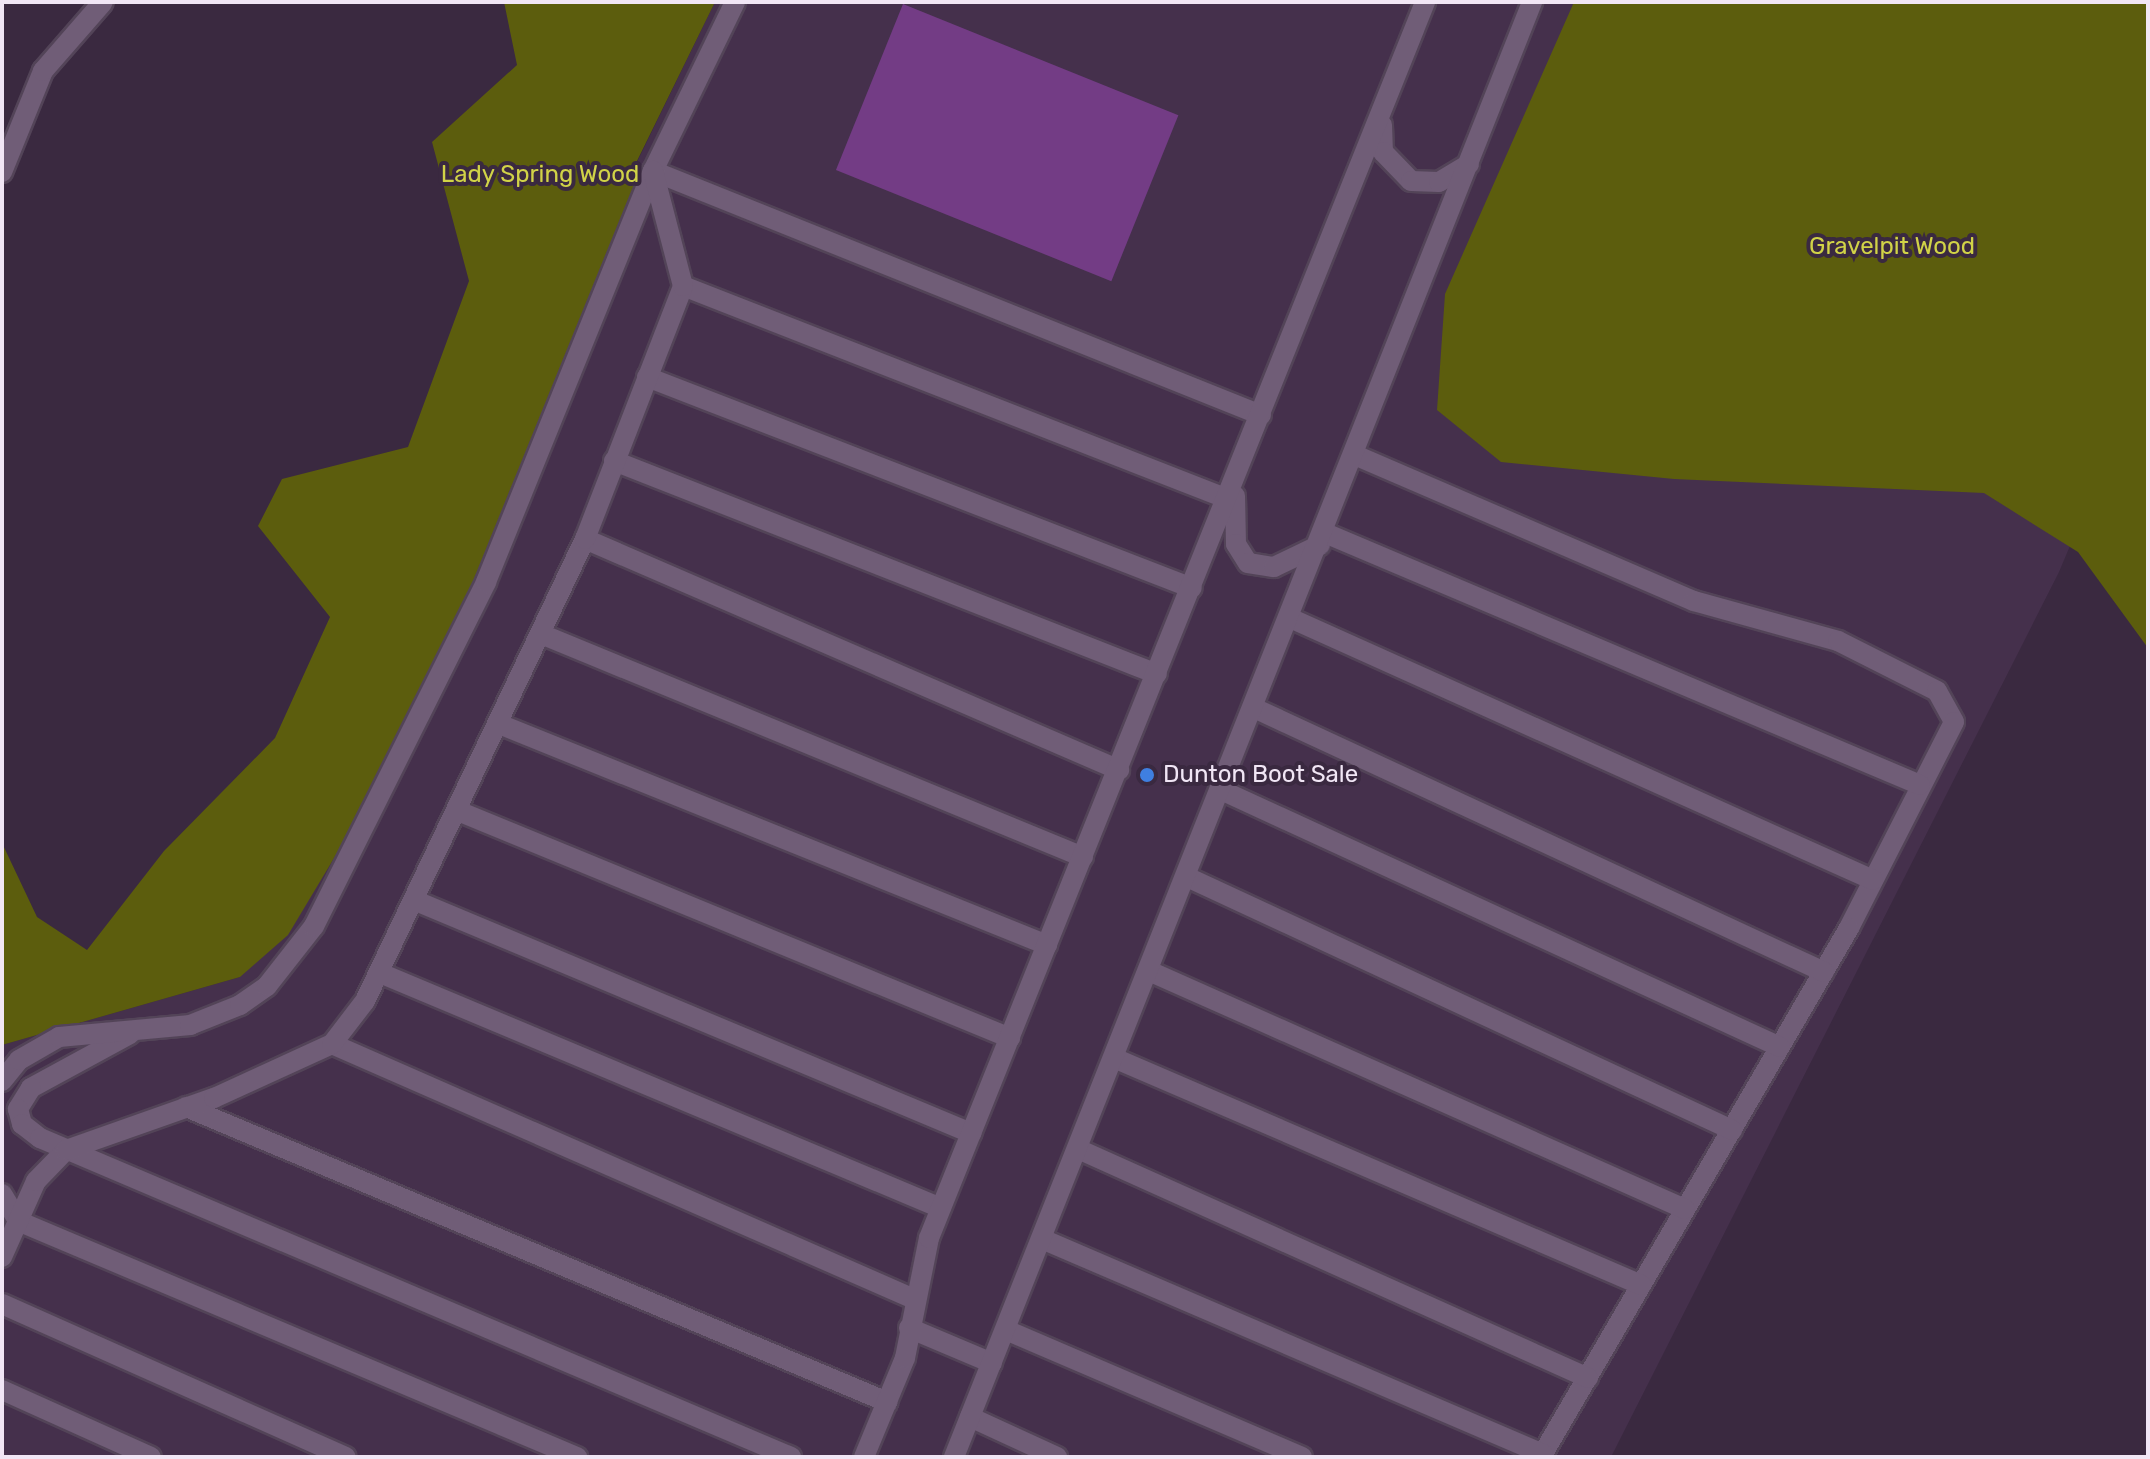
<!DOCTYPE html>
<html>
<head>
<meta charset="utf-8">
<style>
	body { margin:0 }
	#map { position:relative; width:2150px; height:1459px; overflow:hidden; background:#3a2940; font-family:Rubik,sans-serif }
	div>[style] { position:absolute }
	.built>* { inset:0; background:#45304c }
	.green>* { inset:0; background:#5c5d0d }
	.building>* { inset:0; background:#733c85; transform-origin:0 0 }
	.roads { filter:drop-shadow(2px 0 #534458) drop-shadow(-2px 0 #534458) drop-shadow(0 2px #534458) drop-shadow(0 -2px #534458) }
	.lane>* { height:20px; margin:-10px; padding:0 10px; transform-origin:10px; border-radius:10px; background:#705d77 }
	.dots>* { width:22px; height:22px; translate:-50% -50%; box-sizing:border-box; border:4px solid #3a2940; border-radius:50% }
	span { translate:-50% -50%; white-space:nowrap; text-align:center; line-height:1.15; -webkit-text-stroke:8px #3a2940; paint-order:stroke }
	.park-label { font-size:24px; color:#d1d347 }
	.poi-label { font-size:24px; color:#f1e6f5 }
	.left { translate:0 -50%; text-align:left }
	.frame { position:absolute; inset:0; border:4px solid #f1e6f5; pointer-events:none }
</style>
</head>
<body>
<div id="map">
	<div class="built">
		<i style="clip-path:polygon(715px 2px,2148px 2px,2148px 360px,2059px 572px,1611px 1457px,2px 1457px,2px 1045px,240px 977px)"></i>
	</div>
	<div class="green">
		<i style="clip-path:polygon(504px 2px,715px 2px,635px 165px,640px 205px,439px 683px,288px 935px,240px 977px,2px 1045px,2px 843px,37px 917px,87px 950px,164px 851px,275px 738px,330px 617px,258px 526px,282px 479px,408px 447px,469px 281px,432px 142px,517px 65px)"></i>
		<i style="clip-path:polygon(1574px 2px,2148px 2px,2148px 648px,2078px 552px,1984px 493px,1674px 479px,1501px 462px,1437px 410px,1445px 294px)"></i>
	</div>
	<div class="building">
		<i style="left:903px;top:4px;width:297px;height:179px;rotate:22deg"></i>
	</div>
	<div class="roads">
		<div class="lane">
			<i style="left:1382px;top:125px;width:27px;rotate:88deg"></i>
			<i style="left:1383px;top:152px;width:40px;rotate:46deg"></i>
			<i style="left:1411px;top:181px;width:28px;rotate:2deg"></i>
			<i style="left:1439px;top:182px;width:35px;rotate:-31deg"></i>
			<i style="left:653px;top:171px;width:655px;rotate:21.87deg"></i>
			<i style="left:2px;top:172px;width:109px;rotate:-67.9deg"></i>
			<i style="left:43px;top:71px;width:91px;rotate:-49deg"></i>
			<i style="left:683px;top:286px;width:585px;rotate:21.35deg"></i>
			<i style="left:647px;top:377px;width:584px;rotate:21.16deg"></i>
			<i style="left:1357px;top:456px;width:367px;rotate:23.3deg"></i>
			<i style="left:1694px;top:601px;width:149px;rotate:15.5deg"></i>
			<i style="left:1838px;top:641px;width:111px;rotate:26.8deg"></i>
			<i style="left:1937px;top:691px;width:35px;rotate:61deg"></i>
			<i style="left:1954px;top:722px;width:231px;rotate:117deg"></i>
			<i style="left:1849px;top:928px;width:612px;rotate:120.21deg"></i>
			<i style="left:614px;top:461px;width:583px;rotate:21.42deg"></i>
			<i style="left:1235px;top:496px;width:48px;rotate:88.8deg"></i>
			<i style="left:1236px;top:544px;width:22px;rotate:58deg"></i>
			<i style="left:1248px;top:563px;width:26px;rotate:9deg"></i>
			<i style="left:1274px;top:567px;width:51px;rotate:-25.6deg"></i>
			<i style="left:1325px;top:533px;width:646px;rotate:22.95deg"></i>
			<i style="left:585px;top:539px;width:582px;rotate:23.39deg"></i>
			<i style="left:1290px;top:618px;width:639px;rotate:24.2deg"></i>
			<i style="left:541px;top:634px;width:586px;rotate:22.36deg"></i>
			<i style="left:1254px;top:708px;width:628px;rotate:24.85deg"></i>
			<i style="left:499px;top:724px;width:591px;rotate:21.96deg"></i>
			<i style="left:1221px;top:790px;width:615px;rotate:24.69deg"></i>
			<i style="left:458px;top:811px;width:597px;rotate:22.35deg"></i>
			<i style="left:1187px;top:877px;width:601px;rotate:24.9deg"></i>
			<i style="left:416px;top:901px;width:602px;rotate:22.69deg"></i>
			<i style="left:1149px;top:971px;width:586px;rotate:23.94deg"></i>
			<i style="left:380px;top:973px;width:608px;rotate:22.73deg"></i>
			<i style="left:130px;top:1034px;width:113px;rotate:151.4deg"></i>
			<i style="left:31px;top:1088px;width:25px;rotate:122deg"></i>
			<i style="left:18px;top:1109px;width:16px;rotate:75deg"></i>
			<i style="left:22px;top:1124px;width:23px;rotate:38deg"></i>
			<i style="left:40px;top:1138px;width:816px;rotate:23.01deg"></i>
			<i style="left:332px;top:1044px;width:635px;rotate:23.66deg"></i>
			<i style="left:1114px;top:1058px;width:574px;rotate:23.3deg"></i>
			<i style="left:2px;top:1081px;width:27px;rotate:-51deg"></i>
			<i style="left:19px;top:1060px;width:46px;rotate:-29.9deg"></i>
			<i style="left:59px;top:1037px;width:132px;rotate:-5.2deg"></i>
			<i style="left:190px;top:1025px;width:54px;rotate:-21.8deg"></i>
			<i style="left:240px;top:1005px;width:33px;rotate:-35deg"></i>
			<i style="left:267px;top:986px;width:76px;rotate:-51.9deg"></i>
			<i style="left:314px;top:926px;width:385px;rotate:-63.4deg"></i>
			<i style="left:486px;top:582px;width:444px;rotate:-67.9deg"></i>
			<i style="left:653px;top:171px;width:188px;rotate:-64.1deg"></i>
			<i style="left:186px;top:1107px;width:761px;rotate:22.82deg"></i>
			<i style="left:1078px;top:1149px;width:559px;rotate:24.18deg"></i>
			<i style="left:2px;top:1194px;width:31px;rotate:59deg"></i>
			<i style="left:18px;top:1221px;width:607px;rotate:22.89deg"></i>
			<i style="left:1042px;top:1239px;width:545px;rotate:23.23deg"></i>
			<i style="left:2px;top:1257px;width:83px;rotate:-65.9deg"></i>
			<i style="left:36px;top:1181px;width:43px;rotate:-45.9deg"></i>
			<i style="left:66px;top:1150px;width:157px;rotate:-19.4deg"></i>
			<i style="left:214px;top:1098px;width:130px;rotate:-24.6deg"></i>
			<i style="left:332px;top:1044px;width:54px;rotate:-52.5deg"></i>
			<i style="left:365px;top:1001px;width:512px;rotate:-64.54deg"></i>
			<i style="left:585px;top:539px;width:271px;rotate:-68.8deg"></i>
			<i style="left:683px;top:286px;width:119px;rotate:-104.6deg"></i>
			<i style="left:2px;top:1304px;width:376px;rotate:24deg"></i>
			<i style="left:909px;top:1328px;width:90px;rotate:22.9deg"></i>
			<i style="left:1006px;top:1330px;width:322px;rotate:23.2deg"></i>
			<i style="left:2px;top:1390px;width:163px;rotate:24.2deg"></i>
			<i style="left:970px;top:1417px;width:96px;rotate:24.7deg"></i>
			<i style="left:864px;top:1457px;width:107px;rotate:-67.5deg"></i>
			<i style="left:905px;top:1358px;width:122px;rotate:-78.7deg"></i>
			<i style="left:929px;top:1238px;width:1332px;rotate:-68.13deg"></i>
			<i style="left:954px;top:1457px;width:1566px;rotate:-68.33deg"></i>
		</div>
	</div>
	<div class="dots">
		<i style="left:1147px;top:775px;background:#3f7fe0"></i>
	</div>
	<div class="park-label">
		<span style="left:540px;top:175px">Lady Spring Wood</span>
		<span style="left:1892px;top:247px">Gravelpit Wood</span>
	</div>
	<div class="poi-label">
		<span class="left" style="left:1163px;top:775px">Dunton Boot Sale</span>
	</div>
	<div class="frame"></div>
</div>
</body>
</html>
